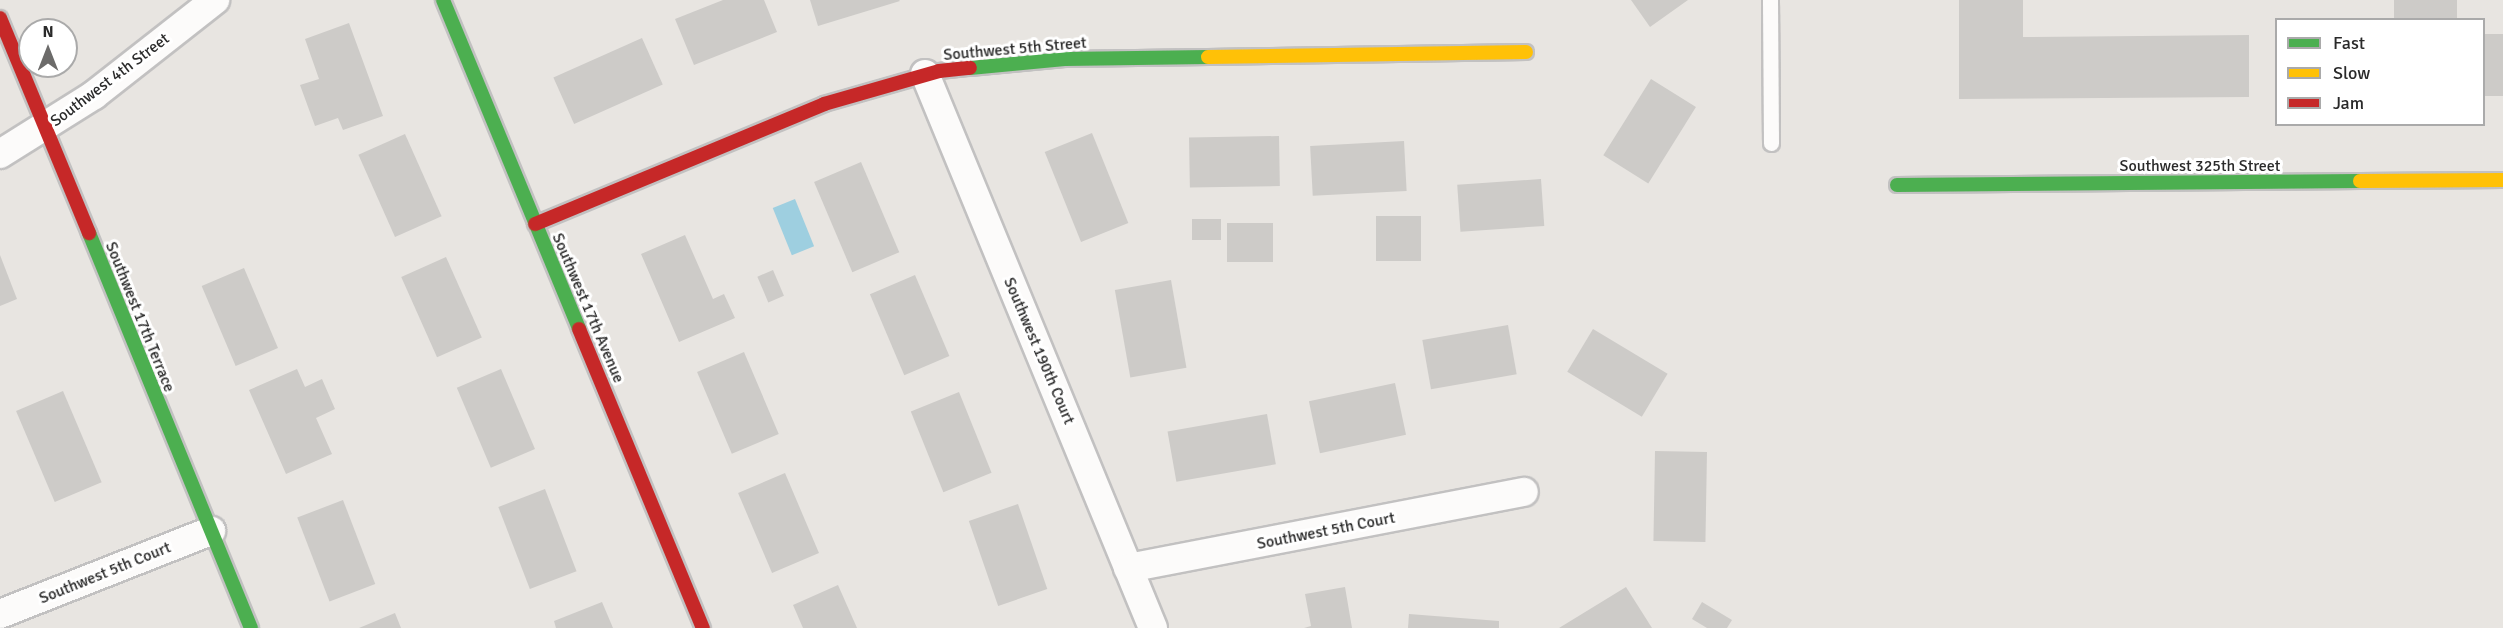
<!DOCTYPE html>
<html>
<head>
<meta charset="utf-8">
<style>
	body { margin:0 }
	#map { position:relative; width:2503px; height:628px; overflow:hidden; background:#e8e5e1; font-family:Signika,sans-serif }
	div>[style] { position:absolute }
	.water>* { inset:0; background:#9ecfe0; transform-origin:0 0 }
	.building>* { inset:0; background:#cdcbc8; transform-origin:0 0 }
	.roads { filter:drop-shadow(2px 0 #c2c1c1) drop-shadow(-2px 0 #c2c1c1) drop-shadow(0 2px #c2c1c1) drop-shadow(0 -2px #c2c1c1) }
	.lane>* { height:15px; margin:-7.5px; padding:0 7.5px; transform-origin:7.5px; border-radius:7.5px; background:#fcfbfa }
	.street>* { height:28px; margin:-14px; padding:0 14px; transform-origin:14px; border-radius:14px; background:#fcfbfa }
	.fast>* { height:14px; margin:-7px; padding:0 7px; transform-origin:7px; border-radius:7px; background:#4caf50 }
	.slow>* { height:14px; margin:-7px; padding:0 7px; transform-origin:7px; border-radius:7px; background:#ffc107 }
	.jam>* { height:14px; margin:-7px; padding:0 7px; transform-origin:7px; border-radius:7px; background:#c62828 }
	span { translate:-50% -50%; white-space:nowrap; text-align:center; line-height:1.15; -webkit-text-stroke:6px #fff; paint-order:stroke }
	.street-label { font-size:16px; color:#2a2a2a }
	.legend { position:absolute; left:2275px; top:18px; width:210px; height:108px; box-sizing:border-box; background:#fff; border:2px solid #aaa; margin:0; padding:8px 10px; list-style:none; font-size:18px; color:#2a2a2a }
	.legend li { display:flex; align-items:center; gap:12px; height:30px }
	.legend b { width:30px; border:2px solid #aaa }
	.north { position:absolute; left:18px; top:18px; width:60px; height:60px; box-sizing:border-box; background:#fff; border:2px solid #aaa; border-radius:50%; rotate:0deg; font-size:16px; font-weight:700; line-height:24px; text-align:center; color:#2a2a2a }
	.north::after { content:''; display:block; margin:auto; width:21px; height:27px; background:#6c6b6a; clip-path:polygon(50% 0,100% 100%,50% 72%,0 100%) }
</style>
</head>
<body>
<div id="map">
	<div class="water">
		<i style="left:795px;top:199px;width:51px;height:24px;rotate:68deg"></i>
	</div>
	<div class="building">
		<i style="clip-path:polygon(723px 0,764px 0,777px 32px,694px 65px,675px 19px)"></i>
		<i style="clip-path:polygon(810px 0,899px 0,900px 1px,818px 26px)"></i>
		<i style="clip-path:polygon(1631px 0,1688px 0,1650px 27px)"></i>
		<i style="clip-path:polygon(1959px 0,2023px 0,2023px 37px,2249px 35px,2249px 97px,1959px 99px)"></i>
		<i style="left:2394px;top:0;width:63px;height:20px"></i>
		<i style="clip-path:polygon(349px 23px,383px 116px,343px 130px,338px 118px,315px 126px,300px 85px,319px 79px,305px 39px)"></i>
		<i style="left:2503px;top:34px;width:62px;height:19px;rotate:90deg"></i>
		<i style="left:642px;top:38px;width:51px;height:97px;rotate:66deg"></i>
		<i style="left:1651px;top:79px;width:53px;height:90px;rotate:32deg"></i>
		<i style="left:1092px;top:133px;width:97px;height:51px;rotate:68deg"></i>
		<i style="left:405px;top:134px;width:90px;height:51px;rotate:66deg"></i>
		<i style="left:1279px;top:136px;width:50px;height:90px;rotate:89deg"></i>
		<i style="left:1404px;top:141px;width:50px;height:94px;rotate:87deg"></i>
		<i style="left:861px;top:162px;width:98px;height:51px;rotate:67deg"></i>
		<i style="left:1541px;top:179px;width:47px;height:84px;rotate:86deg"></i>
		<i style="left:1376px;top:216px;width:45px;height:45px"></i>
		<i style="left:1192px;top:219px;width:29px;height:21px"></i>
		<i style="left:1227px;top:223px;width:46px;height:39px"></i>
		<i style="clip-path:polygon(685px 235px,713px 299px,724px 294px,735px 318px,679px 342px,641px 254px)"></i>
		<i style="clip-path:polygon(0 255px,17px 299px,0 306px)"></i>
		<i style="left:446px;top:257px;width:88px;height:49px;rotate:66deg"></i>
		<i style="left:244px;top:268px;width:87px;height:46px;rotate:67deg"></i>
		<i style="left:773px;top:270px;width:28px;height:17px;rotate:67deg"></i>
		<i style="left:915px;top:275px;width:88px;height:49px;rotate:67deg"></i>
		<i style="left:1171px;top:280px;width:89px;height:57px;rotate:80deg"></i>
		<i style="left:1508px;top:325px;width:50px;height:87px;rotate:80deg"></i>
		<i style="left:1593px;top:329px;width:87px;height:50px;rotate:31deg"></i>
		<i style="left:744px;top:352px;width:89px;height:51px;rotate:67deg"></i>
		<i style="clip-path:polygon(297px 369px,305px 387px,322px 379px,335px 409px,316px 418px,332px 454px,286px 474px,249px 390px)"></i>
		<i style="left:501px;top:369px;width:87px;height:48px;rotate:67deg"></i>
		<i style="left:1395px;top:383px;width:53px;height:88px;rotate:78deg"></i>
		<i style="left:63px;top:391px;width:99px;height:51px;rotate:67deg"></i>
		<i style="left:959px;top:392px;width:87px;height:52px;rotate:68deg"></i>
		<i style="left:1267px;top:414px;width:51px;height:101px;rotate:80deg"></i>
		<i style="left:1655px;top:451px;width:52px;height:90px;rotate:1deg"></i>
		<i style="left:785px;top:473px;width:87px;height:51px;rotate:67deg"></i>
		<i style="left:545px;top:489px;width:88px;height:50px;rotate:69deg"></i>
		<i style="left:343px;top:500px;width:90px;height:49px;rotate:69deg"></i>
		<i style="left:1018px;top:504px;width:90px;height:52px;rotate:71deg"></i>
		<i style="clip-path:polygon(838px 585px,857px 628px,803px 628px,793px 605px)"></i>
		<i style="clip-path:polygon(1345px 587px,1352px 628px,1304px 628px,1311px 626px,1305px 594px)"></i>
		<i style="clip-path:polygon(1626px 587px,1652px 628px,1559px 628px)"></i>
		<i style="clip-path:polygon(602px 602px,613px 628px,556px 628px,554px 621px)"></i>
		<i style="clip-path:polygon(1702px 602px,1732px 620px,1727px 628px,1707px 628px,1692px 619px)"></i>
		<i style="clip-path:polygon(395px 613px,401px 628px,359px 628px)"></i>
		<i style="clip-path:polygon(1409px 614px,1499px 621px,1499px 628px,1408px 628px)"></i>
	</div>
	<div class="roads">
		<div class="lane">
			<i style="left:1770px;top:0;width:143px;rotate:89.6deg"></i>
		</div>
		<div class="street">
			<i style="left:925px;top:74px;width:599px;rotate:67.63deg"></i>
			<i style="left:0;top:154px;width:111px;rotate:-32.1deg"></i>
			<i style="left:94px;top:95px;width:154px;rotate:-38.1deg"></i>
			<i style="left:1128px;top:568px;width:403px;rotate:-10.9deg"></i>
			<i style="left:0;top:614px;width:227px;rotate:-21.5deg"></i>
		</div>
		<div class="fast">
			<i style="left:443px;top:0;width:356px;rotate:67.5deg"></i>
			<i style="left:970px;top:68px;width:95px;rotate:-5.4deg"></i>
			<i style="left:1065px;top:59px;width:143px;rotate:-0.8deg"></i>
			<i style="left:1897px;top:185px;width:463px;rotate:-0.5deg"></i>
			<i style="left:89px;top:233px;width:427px;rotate:67.7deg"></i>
		</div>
		<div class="slow">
			<i style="left:1208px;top:57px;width:318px;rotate:-0.9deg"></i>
			<i style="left:2360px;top:181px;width:143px;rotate:-0.4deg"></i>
		</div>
		<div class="jam">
			<i style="left:0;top:18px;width:233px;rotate:67.5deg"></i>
			<i style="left:535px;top:224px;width:313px;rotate:-22.5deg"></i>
			<i style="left:824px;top:104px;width:120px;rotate:-16deg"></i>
			<i style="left:939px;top:71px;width:31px;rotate:-6deg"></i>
			<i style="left:579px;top:329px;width:324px;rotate:67.5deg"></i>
		</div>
	</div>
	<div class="street-label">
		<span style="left:1015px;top:49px;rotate:-5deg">Southwest 5th Street</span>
		<span style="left:110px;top:80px;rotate:-37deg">Southwest 4th Street</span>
		<span style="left:2200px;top:166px">Southwest 325th Street</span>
		<span style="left:588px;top:308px;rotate:67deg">Southwest 17th Avenue</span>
		<span style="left:140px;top:317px;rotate:68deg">Southwest 17th Terrace</span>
		<span style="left:1039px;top:351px;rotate:67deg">Southwest 190th Court</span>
		<span style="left:1326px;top:531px;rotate:-11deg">Southwest 5th Court</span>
		<span style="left:105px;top:573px;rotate:-22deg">Southwest 5th Court</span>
	</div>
	<ul class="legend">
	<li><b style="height:8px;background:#4caf50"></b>Fast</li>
	<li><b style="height:8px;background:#ffc107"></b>Slow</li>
	<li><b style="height:8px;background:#c62828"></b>Jam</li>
	</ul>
	<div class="north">N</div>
</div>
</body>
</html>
